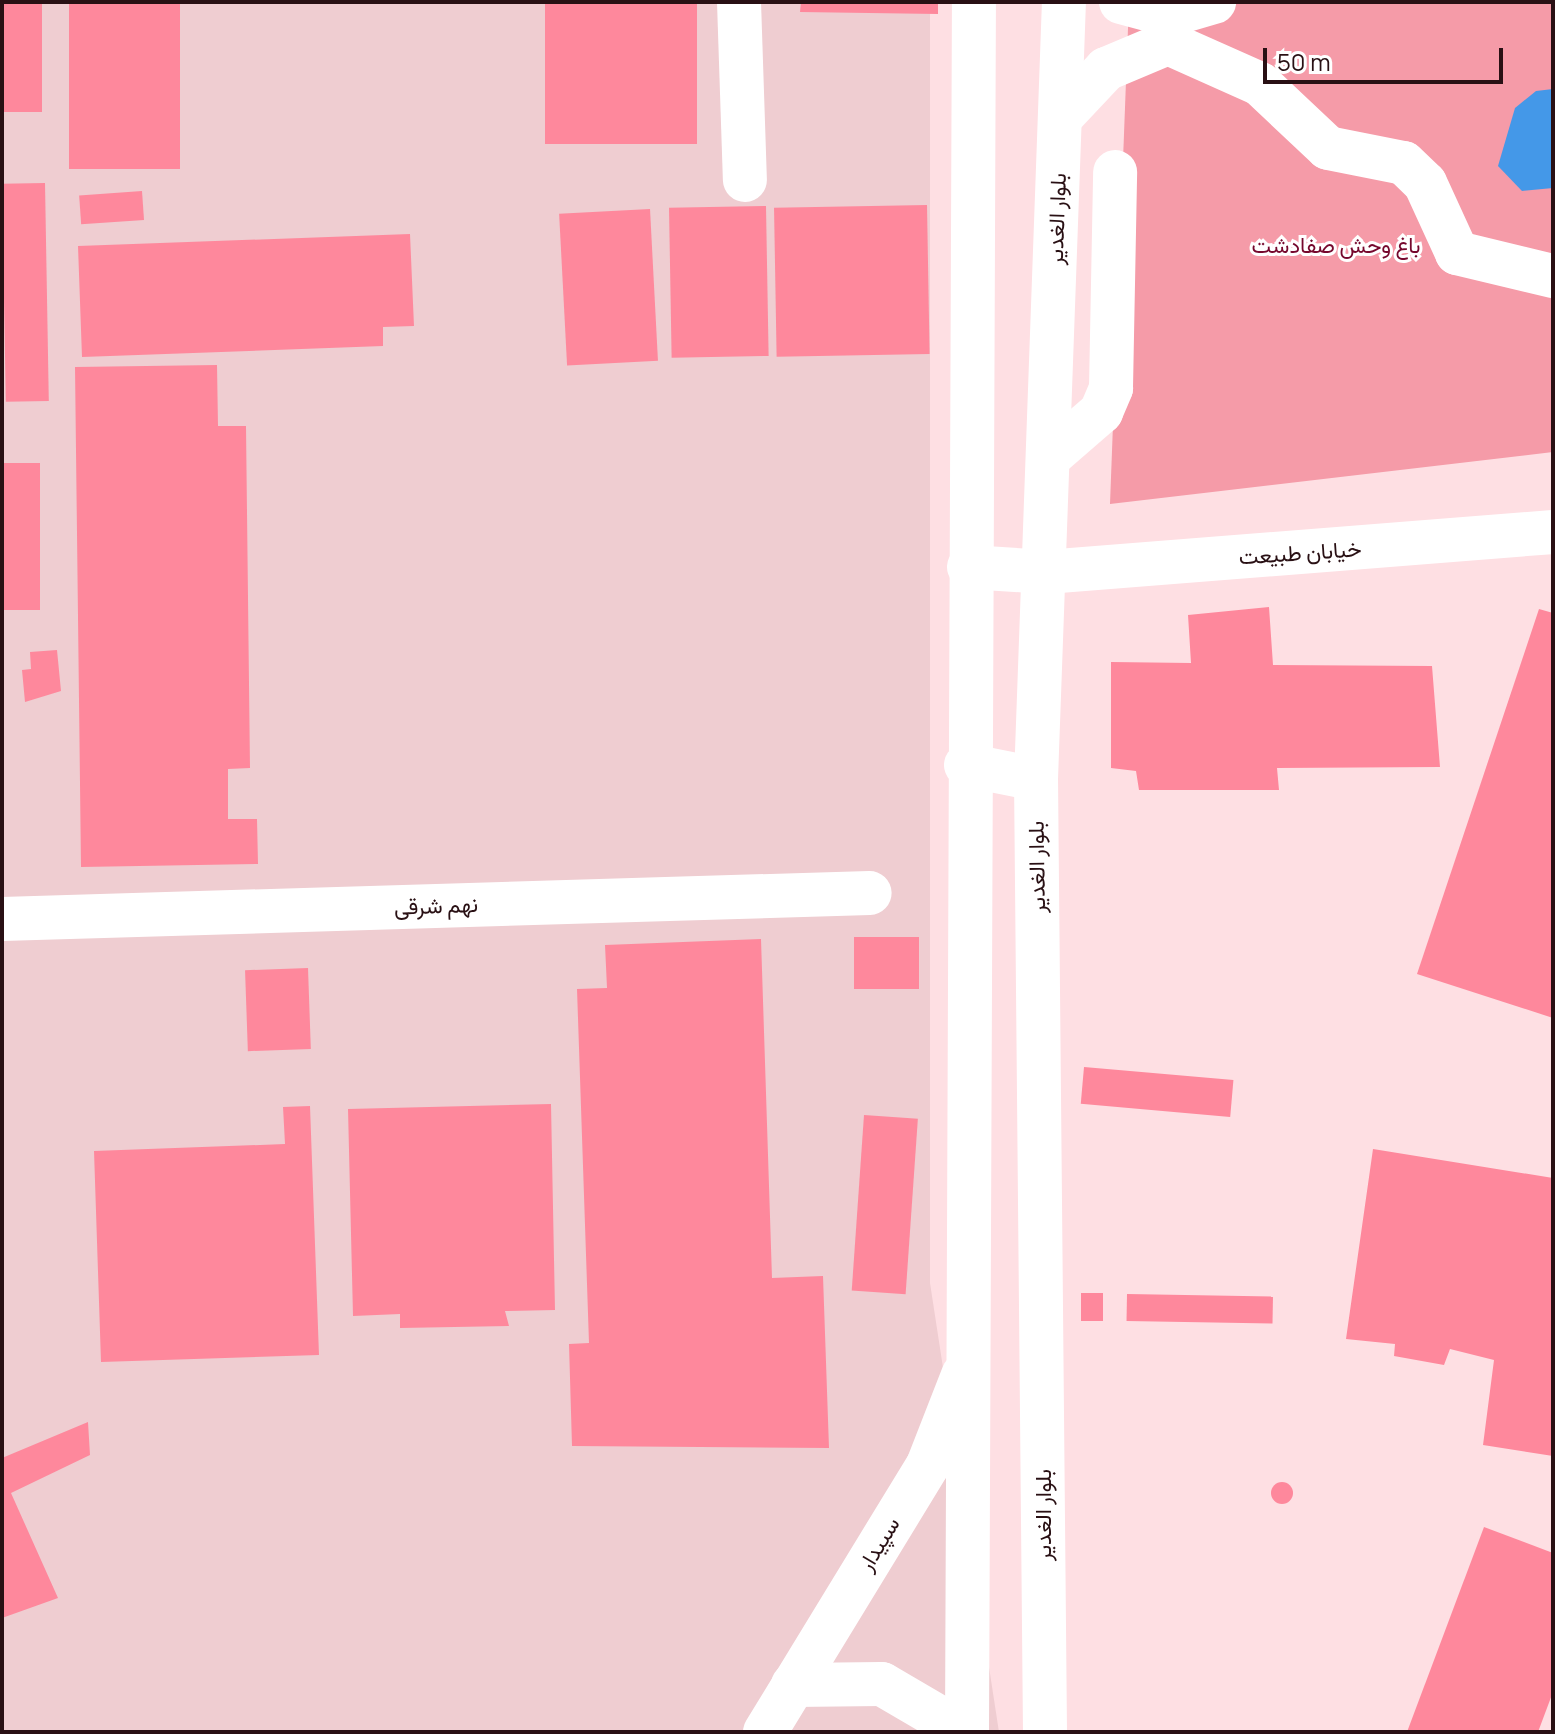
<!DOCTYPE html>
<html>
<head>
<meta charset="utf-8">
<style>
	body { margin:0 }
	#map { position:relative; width:1555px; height:1734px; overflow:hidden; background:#fedfe3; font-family:Manrope,Vazirmatn,sans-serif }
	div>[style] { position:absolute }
	.built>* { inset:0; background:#efcdd1 }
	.green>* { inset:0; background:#f59ba8 }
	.water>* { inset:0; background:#4498e8 }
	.building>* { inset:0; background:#fe889c; transform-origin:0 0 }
	.round { border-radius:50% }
	.minor>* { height:44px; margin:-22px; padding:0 22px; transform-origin:22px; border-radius:22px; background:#fff }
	span { translate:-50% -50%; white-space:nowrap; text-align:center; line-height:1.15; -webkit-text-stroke:6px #fff; paint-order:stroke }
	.street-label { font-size:22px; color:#291014 }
	.park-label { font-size:22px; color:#75072d }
	.frame { position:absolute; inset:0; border:4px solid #291014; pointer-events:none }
	.scale { position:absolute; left:1263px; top:48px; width:240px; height:36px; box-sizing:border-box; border:4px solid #291014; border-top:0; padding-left:10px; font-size:24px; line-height:28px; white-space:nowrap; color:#291014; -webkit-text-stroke:6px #fff; paint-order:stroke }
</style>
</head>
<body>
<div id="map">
	<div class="built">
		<i style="clip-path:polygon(2px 2px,930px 2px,930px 1283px,999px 1732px,2px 1732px)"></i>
	</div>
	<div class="green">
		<i style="clip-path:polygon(1129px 2px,1553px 2px,1553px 452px,1110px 504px)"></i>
	</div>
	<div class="water">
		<i style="clip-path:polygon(1553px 89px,1553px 188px,1522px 191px,1498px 166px,1515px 108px,1536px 91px)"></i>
	</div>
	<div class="building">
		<i style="left:2px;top:2px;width:40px;height:110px"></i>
		<i style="left:69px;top:2px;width:111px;height:167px"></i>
		<i style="left:545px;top:2px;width:152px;height:142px"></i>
		<i style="clip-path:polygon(801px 2px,938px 2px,938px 14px,800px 12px)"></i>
		<i style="left:45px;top:183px;width:218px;height:43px;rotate:89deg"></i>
		<i style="left:142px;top:191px;width:29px;height:63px;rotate:86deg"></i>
		<i style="left:927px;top:205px;width:149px;height:153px;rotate:89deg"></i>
		<i style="left:766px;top:206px;width:150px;height:97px;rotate:89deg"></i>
		<i style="left:650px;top:209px;width:152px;height:91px;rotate:87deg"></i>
		<i style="clip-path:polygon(410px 234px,414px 326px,383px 327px,383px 346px,82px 357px,78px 246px)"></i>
		<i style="clip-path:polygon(217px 365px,218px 426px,246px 426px,250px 768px,228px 769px,228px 819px,257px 819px,258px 864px,81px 867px,75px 367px)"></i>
		<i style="left:2px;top:463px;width:38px;height:147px"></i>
		<i style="clip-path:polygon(1269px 607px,1273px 665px,1432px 666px,1440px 767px,1277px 768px,1279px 790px,1139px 790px,1136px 771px,1111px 768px,1111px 662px,1191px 663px,1188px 615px)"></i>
		<i style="clip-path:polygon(1539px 609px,1553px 613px,1553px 1018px,1417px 974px)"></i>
		<i style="clip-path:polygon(57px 650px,61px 691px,25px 702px,22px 670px,31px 669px,30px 652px)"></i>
		<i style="left:854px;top:937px;width:65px;height:52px"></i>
		<i style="clip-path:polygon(761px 939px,772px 1278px,823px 1276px,829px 1448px,572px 1446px,569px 1344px,589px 1343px,577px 989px,607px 988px,605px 945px)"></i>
		<i style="left:308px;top:968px;width:81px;height:63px;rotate:88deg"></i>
		<i style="left:1084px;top:1067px;width:150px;height:37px;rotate:5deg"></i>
		<i style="clip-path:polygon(551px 1104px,555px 1310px,505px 1311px,509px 1326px,400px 1328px,400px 1314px,353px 1316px,348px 1109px)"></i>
		<i style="clip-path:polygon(310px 1106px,319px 1355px,101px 1362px,94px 1151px,285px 1144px,283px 1107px)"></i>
		<i style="left:864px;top:1115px;width:54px;height:176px;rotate:4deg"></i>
		<i style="clip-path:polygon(1373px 1149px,1553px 1178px,1553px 1456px,1483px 1445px,1494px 1360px,1450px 1349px,1444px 1365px,1394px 1356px,1395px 1344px,1346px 1339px)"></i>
		<i style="left:1081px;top:1293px;width:22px;height:28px"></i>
		<i style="left:1127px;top:1294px;width:146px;height:27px;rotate:1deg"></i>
		<i style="clip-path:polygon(88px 1422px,90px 1455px,11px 1493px,58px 1598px,2px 1618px,2px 1458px)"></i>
		<i class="round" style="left:1271px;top:1482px;width:22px;height:22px"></i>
		<i style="clip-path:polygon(1484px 1527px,1553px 1553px,1553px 1692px,1538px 1732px,1407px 1732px)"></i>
	</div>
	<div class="minor">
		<i style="left:739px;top:2px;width:178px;rotate:88.1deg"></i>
		<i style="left:1121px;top:2px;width:50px;rotate:15.2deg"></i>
		<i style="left:1169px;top:15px;width:47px;rotate:-16.1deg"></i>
		<i style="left:1061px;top:117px;width:66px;rotate:-46.8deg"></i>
		<i style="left:1106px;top:69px;width:67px;rotate:-22.8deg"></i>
		<i style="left:1168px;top:43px;width:101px;rotate:24deg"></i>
		<i style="left:1260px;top:84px;width:93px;rotate:43.3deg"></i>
		<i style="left:1328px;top:148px;width:77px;rotate:11.2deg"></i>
		<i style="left:1404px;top:163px;width:29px;rotate:44deg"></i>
		<i style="left:1425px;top:183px;width:77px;rotate:65.4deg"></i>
		<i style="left:1457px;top:253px;width:99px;rotate:13.5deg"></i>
		<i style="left:1049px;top:457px;width:69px;rotate:-40.9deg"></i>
		<i style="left:1101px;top:412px;width:26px;rotate:-67deg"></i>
		<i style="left:1111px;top:388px;width:216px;rotate:-88.9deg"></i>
		<i style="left:969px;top:567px;width:77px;rotate:3.7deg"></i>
		<i style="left:1046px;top:572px;width:509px;rotate:-4.51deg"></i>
		<i style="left:966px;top:765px;width:71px;rotate:11.3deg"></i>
		<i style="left:2px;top:919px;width:868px;rotate:-1.72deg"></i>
		<i style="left:793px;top:1685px;width:89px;rotate:-0.6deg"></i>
		<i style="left:882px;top:1684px;width:95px;rotate:30.3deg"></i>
		<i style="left:765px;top:1732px;width:313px;rotate:-58.6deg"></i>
		<i style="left:928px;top:1465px;width:97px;rotate:-68.7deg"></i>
		<i style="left:967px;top:1732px;width:1730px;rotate:-89.77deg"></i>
		<i style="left:1045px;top:1732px;width:953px;rotate:-90.54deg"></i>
		<i style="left:1036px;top:779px;width:778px;rotate:-87.94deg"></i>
	</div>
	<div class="street-label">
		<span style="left:1057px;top:219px;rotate:-88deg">بلوار الغدیر</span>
		<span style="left:1300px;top:553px;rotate:-4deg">خیابان طبیعت</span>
		<span style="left:1037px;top:867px;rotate:-91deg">بلوار الغدیر</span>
		<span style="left:436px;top:906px;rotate:-2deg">نهم شرقی</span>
		<span style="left:1044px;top:1515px;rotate:-90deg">بلوار الغدیر</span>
		<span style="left:879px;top:1544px;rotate:-59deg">سپیدار</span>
	</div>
	<div class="park-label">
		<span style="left:1336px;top:246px">باغ وحش صفادشت</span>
	</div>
	<div class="frame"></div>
	<div class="scale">50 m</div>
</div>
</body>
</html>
